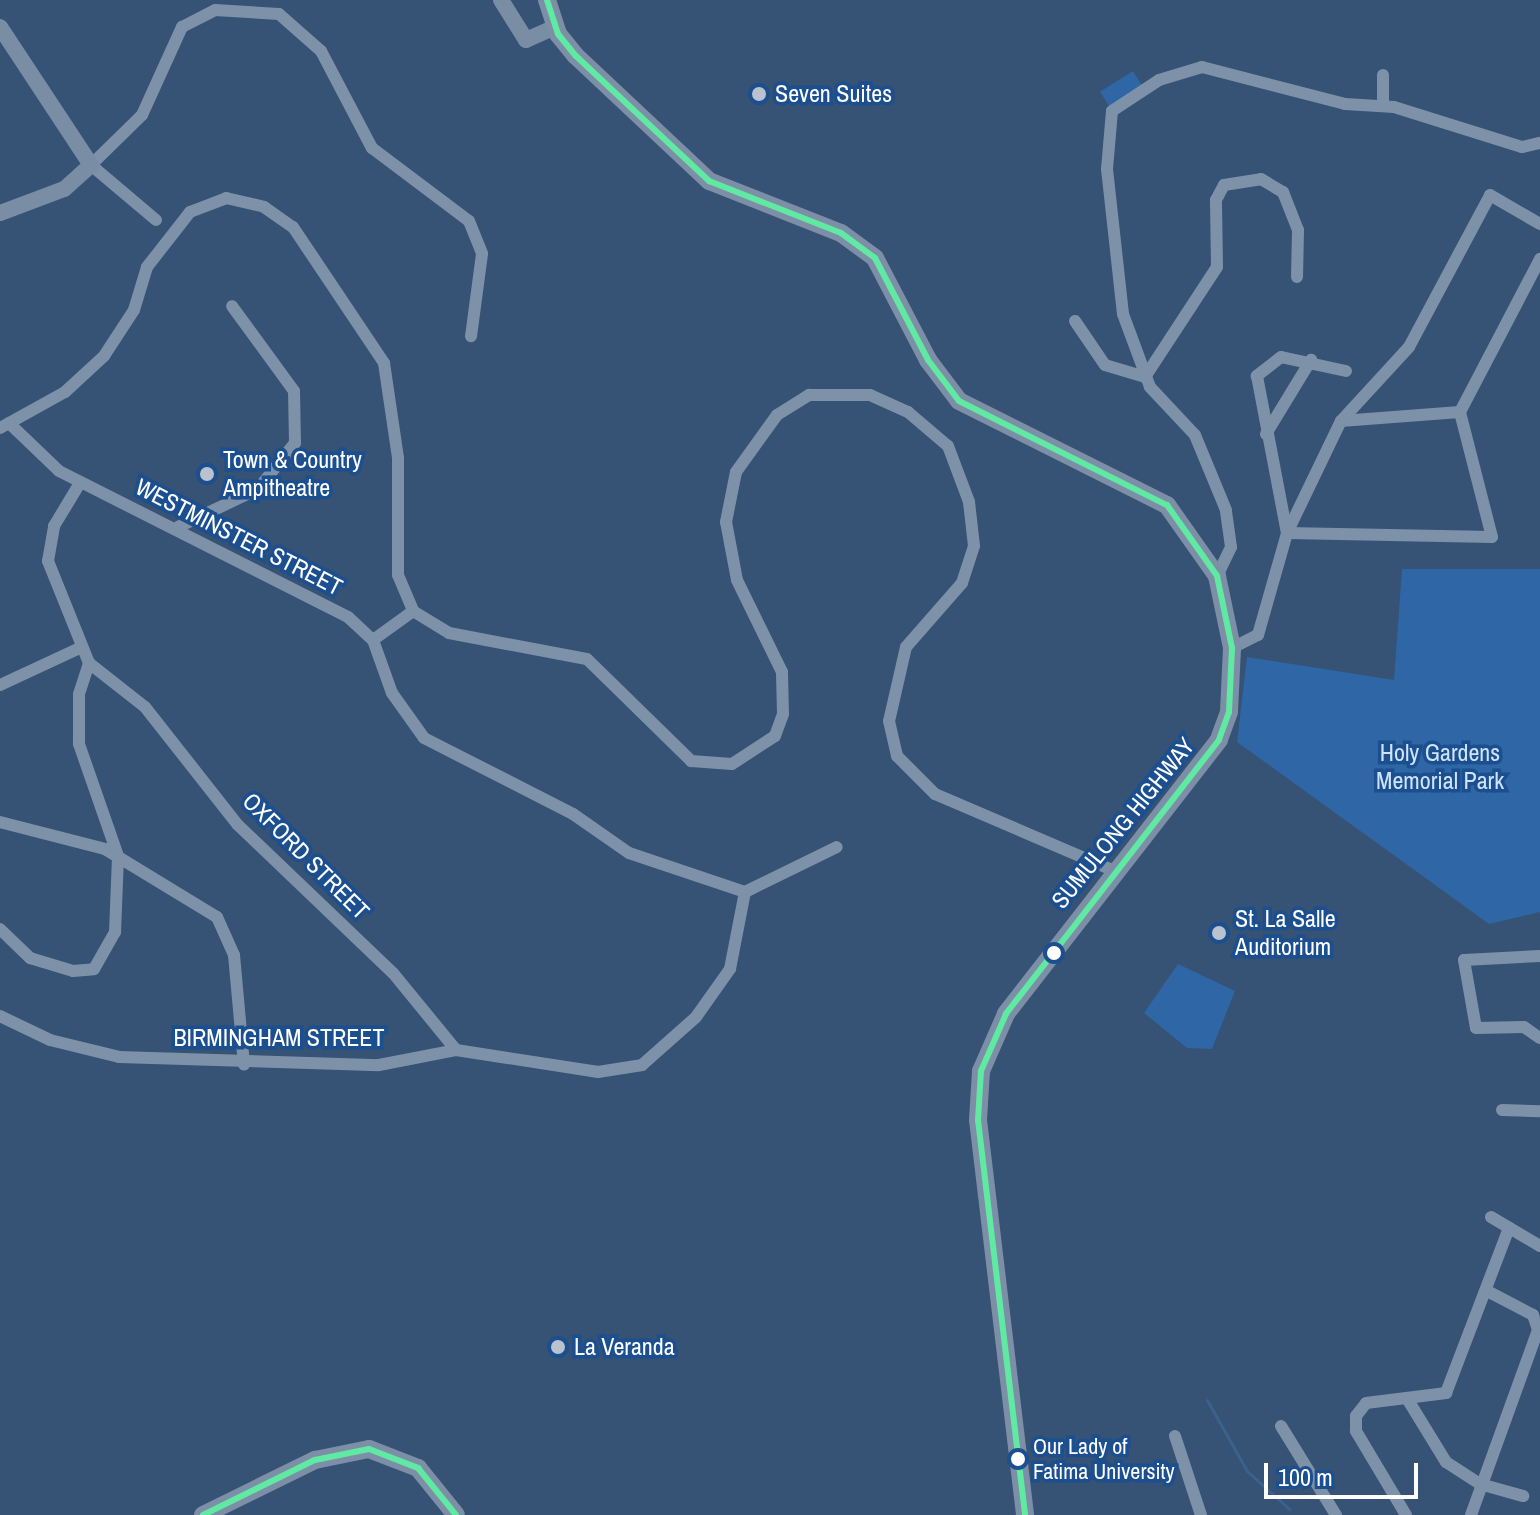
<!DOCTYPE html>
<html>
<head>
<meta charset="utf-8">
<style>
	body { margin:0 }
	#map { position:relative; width:1540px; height:1515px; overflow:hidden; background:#365274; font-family:"Archivo Narrow",sans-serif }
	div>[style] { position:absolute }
	.green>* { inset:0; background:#2f66a5; transform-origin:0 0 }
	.stream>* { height:3px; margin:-1.5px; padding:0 1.5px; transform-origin:1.5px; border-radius:1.5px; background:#3b618d }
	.street>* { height:12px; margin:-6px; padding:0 6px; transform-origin:6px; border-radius:6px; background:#7d92a8 }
	.secondary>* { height:16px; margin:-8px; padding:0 8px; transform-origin:8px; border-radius:8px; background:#798da4 }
	.primary>* { height:18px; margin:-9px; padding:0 9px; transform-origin:9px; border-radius:9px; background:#7d8ea7 }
	.bus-1>* { height:6px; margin:-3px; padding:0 3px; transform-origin:3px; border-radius:3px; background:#60e9a3 }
	.dots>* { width:22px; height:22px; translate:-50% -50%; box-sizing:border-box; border:4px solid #1b4f8f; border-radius:50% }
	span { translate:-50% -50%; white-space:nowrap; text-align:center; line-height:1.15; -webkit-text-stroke:7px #1b4f8f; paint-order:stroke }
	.bus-label { font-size:22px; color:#fff }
	.left { translate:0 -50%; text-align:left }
	.poi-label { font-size:24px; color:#fff }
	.street-label { font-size:24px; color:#fff }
	.park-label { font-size:24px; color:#cfe3fa }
	.scale { position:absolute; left:1264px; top:1463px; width:154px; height:36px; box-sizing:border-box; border:4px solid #fff; border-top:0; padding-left:10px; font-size:24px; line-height:28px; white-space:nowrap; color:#fff; -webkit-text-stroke:6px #1b4f8f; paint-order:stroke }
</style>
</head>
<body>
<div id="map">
	<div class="green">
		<i style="left:1133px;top:71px;width:19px;height:39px;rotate:58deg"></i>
		<i style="clip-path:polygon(1402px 569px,1540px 569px,1540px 912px,1489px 924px,1237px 742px,1247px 657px,1394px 680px)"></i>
		<i style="clip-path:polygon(1178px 964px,1235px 991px,1212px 1049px,1187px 1048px,1144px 1013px)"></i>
	</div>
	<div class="stream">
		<i style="left:1207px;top:1400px;width:81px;rotate:60.6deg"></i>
		<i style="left:1247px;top:1471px;width:57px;rotate:42.1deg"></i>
	</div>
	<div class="street">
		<i style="left:1383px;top:75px;width:31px;rotate:90deg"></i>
		<i style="left:156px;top:220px;width:85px;rotate:-139.8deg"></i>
		<i style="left:91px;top:165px;width:71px;rotate:-44.4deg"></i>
		<i style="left:142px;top:115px;width:97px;rotate:-65.6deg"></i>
		<i style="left:182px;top:27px;width:37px;rotate:-27deg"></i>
		<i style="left:215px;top:10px;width:64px;rotate:3.6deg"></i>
		<i style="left:279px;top:14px;width:56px;rotate:41.4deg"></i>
		<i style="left:321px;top:51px;width:110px;rotate:62.3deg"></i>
		<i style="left:372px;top:148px;width:121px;rotate:37deg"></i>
		<i style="left:469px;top:221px;width:35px;rotate:68deg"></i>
		<i style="left:482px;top:254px;width:83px;rotate:97.6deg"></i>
		<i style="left:1075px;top:321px;width:53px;rotate:55.7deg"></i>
		<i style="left:1105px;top:365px;width:42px;rotate:16.7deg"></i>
		<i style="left:1346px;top:371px;width:66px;rotate:-167.8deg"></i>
		<i style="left:1281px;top:357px;width:31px;rotate:142deg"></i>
		<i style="left:1257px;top:376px;width:160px;rotate:79.2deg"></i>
		<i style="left:1287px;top:533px;width:205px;rotate:1.1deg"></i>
		<i style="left:1492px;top:537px;width:129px;rotate:-104.4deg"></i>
		<i style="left:1145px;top:377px;width:131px;rotate:-56.8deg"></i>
		<i style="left:1217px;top:267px;width:67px;rotate:-90.9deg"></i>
		<i style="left:1216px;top:200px;width:17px;rotate:-62deg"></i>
		<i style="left:1224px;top:185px;width:37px;rotate:-9deg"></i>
		<i style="left:1261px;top:179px;width:26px;rotate:31deg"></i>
		<i style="left:1283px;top:192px;width:41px;rotate:68.5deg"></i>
		<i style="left:1298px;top:230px;width:47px;rotate:91.2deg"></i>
		<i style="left:1341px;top:421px;width:119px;rotate:-4.3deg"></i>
		<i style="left:1460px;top:412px;width:173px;rotate:-62.4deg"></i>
		<i style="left:9px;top:423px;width:69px;rotate:43.8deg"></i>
		<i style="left:59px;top:471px;width:324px;rotate:26.8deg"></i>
		<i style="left:348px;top:617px;width:34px;rotate:43deg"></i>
		<i style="left:373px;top:640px;width:56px;rotate:70.3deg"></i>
		<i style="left:392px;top:693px;width:55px;rotate:54.6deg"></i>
		<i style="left:424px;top:738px;width:167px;rotate:27deg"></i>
		<i style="left:573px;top:814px;width:68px;rotate:34.9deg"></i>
		<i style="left:629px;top:853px;width:122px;rotate:18.6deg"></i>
		<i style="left:745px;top:892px;width:102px;rotate:-26.1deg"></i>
		<i style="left:0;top:428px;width:74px;rotate:-29deg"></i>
		<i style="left:65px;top:392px;width:53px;rotate:-42.7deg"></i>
		<i style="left:104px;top:356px;width:55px;rotate:-56.9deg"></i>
		<i style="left:134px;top:310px;width:45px;rotate:-73.2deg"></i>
		<i style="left:147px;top:267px;width:70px;rotate:-52deg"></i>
		<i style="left:190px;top:212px;width:39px;rotate:-21deg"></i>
		<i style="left:226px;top:198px;width:39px;rotate:13deg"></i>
		<i style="left:264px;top:207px;width:35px;rotate:35deg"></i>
		<i style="left:293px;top:227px;width:164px;rotate:56.2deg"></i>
		<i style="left:384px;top:363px;width:96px;rotate:81.6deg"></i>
		<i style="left:398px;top:458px;width:117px;rotate:90deg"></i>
		<i style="left:398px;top:575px;width:39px;rotate:67deg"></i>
		<i style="left:413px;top:611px;width:42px;rotate:31.4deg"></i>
		<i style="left:449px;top:633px;width:140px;rotate:10.7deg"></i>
		<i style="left:587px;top:659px;width:146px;rotate:44.4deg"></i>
		<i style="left:691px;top:761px;width:41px;rotate:4.2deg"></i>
		<i style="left:732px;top:764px;width:51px;rotate:-33.1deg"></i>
		<i style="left:775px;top:736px;width:23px;rotate:-70deg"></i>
		<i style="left:783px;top:714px;width:42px;rotate:-91.4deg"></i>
		<i style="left:782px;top:672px;width:102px;rotate:-116.1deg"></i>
		<i style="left:737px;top:580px;width:59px;rotate:-100.7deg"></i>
		<i style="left:726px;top:522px;width:51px;rotate:-78.7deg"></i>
		<i style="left:736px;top:472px;width:70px;rotate:-54.3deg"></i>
		<i style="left:777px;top:415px;width:38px;rotate:-32deg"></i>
		<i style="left:809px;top:395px;width:61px"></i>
		<i style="left:870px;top:395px;width:42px;rotate:24.1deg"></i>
		<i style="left:908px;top:412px;width:52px;rotate:40.4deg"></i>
		<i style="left:948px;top:446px;width:60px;rotate:69.4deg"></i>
		<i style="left:969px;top:502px;width:44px;rotate:83.5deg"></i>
		<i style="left:974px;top:546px;width:39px;rotate:108deg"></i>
		<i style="left:962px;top:583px;width:85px;rotate:131.2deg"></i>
		<i style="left:906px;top:647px;width:76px;rotate:102.9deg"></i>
		<i style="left:889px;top:721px;width:36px;rotate:77deg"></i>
		<i style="left:897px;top:756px;width:54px;rotate:45deg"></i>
		<i style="left:935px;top:794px;width:196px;rotate:23.2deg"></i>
		<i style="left:1266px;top:434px;width:87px;rotate:-58.7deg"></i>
		<i style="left:178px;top:527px;width:89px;rotate:-25.4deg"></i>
		<i style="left:258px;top:489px;width:59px;rotate:-51.2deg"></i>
		<i style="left:295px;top:443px;width:52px;rotate:-91.1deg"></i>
		<i style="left:294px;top:391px;width:105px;rotate:-126.1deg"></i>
		<i style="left:1217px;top:576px;width:32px;rotate:-64deg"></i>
		<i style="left:1231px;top:547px;width:37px;rotate:-98deg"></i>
		<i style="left:1226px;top:510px;width:81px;rotate:-112.5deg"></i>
		<i style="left:1195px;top:435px;width:66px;rotate:-133.2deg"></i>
		<i style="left:1150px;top:387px;width:78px;rotate:-110.3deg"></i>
		<i style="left:1123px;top:314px;width:146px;rotate:-96.3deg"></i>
		<i style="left:1107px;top:169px;width:58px;rotate:-85.1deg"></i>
		<i style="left:1112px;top:111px;width:56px;rotate:-33.4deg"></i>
		<i style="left:1159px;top:80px;width:45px;rotate:-16.8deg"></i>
		<i style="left:1202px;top:67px;width:148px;rotate:14.5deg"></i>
		<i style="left:1345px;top:104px;width:49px;rotate:3.5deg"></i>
		<i style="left:1394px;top:107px;width:134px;rotate:17.4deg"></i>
		<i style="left:1522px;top:147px;width:18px;rotate:-13deg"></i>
		<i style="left:373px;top:640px;width:49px;rotate:-35.9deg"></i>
		<i style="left:1232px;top:648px;width:29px;rotate:-27deg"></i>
		<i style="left:1258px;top:635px;width:106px;rotate:-74.1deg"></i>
		<i style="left:1287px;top:533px;width:124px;rotate:-64.3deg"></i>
		<i style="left:1341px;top:421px;width:100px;rotate:-47.4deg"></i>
		<i style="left:1409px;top:347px;width:172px;rotate:-61.9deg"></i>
		<i style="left:1490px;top:195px;width:58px;rotate:30.1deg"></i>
		<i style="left:89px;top:663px;width:71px;rotate:38.2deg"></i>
		<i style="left:145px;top:707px;width:150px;rotate:51.8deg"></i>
		<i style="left:238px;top:825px;width:214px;rotate:43.7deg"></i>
		<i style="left:393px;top:973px;width:99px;rotate:50.7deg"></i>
		<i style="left:0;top:685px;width:90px;rotate:-24.9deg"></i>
		<i style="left:0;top:822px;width:108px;rotate:14.4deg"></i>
		<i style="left:105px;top:849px;width:131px;rotate:31.3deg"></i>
		<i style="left:217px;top:917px;width:42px;rotate:65.9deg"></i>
		<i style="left:234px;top:955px;width:110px;rotate:84.8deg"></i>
		<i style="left:0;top:929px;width:42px;rotate:44deg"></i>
		<i style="left:30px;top:958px;width:45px;rotate:16.8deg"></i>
		<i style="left:73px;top:971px;width:21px;rotate:-5deg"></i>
		<i style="left:94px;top:969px;width:43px;rotate:-60.4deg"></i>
		<i style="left:115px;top:932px;width:76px;rotate:-87.7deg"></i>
		<i style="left:118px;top:856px;width:119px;rotate:-109.2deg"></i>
		<i style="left:79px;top:744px;width:50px;rotate:-90deg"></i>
		<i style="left:79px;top:694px;width:33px;rotate:-72deg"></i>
		<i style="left:89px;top:663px;width:110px;rotate:-111.9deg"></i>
		<i style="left:48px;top:561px;width:36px;rotate:-80deg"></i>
		<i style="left:54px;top:526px;width:50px;rotate:-58.8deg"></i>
		<i style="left:1540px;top:956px;width:76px;rotate:177deg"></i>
		<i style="left:1464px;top:960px;width:69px;rotate:80deg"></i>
		<i style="left:1476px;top:1028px;width:48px;rotate:-1.2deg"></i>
		<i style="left:1524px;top:1027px;width:19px;rotate:35deg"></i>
		<i style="left:0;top:1016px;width:55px;rotate:25.6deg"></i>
		<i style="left:50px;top:1040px;width:71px;rotate:13.8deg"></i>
		<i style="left:119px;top:1057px;width:260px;rotate:1.8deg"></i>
		<i style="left:379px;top:1065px;width:78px;rotate:-11deg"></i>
		<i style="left:456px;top:1050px;width:144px;rotate:8.8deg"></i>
		<i style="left:598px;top:1072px;width:45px;rotate:-9deg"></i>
		<i style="left:642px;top:1065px;width:72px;rotate:-41.6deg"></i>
		<i style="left:696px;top:1017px;width:59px;rotate:-54.7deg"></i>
		<i style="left:730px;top:969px;width:78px;rotate:-79deg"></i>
		<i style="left:1502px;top:1110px;width:38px;rotate:2deg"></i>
		<i style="left:1491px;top:1217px;width:57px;rotate:30.6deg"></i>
		<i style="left:1408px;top:1400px;width:73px;rotate:58.5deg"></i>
		<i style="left:1446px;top:1462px;width:40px;rotate:32.9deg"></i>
		<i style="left:1480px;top:1484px;width:45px;rotate:15.6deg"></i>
		<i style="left:1281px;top:1426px;width:105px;rotate:58.3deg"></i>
		<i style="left:1175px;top:1436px;width:83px;rotate:71.8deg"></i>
		<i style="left:1406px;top:1515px;width:98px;rotate:-120.8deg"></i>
		<i style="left:1356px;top:1431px;width:15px;rotate:-90deg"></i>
		<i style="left:1356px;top:1416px;width:16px;rotate:-52deg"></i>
		<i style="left:1366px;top:1403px;width:81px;rotate:-7.1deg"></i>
		<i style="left:1446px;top:1393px;width:177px;rotate:-69.1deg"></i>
		<i style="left:1471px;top:1515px;width:197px;rotate:-70.1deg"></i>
		<i style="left:1538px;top:1330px;width:16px;rotate:-108deg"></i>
		<i style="left:1533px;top:1315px;width:52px;rotate:-152.4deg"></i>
	</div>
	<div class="secondary">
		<i style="left:501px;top:0;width:47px;rotate:58deg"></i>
		<i style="left:526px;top:40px;width:32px;rotate:-24deg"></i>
		<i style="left:0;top:27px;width:165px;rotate:56.6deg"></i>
		<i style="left:91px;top:165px;width:36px;rotate:138deg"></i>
		<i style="left:64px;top:189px;width:68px;rotate:159.4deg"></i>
	</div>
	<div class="primary">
		<i style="left:547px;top:0;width:36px;rotate:72deg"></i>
		<i style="left:558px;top:34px;width:28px;rotate:51deg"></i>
		<i style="left:576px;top:56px;width:183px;rotate:43.2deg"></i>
		<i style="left:709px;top:181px;width:142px;rotate:21.5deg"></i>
		<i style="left:841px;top:233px;width:42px;rotate:36.3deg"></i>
		<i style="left:875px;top:258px;width:115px;rotate:62.5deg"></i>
		<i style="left:928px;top:360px;width:51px;rotate:52.9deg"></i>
		<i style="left:959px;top:401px;width:233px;rotate:26.6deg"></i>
		<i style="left:1167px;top:505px;width:87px;rotate:54.8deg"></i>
		<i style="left:1217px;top:576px;width:74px;rotate:78.2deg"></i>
		<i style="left:1232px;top:648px;width:64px;rotate:92.7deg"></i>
		<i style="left:1229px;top:712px;width:30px;rotate:110deg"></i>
		<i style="left:1219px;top:740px;width:347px;rotate:127.9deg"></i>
		<i style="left:1006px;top:1014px;width:62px;rotate:113.7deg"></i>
		<i style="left:981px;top:1071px;width:49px;rotate:93.5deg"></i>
		<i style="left:978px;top:1120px;width:398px;rotate:83.2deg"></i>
		<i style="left:203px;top:1515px;width:125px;rotate:-26.2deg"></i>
		<i style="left:315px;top:1460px;width:55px;rotate:-11.5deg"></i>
		<i style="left:369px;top:1449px;width:53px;rotate:21.2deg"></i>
		<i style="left:418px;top:1468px;width:60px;rotate:51deg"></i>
	</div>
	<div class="bus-1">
		<i style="left:547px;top:0;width:36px;rotate:72deg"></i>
		<i style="left:558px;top:34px;width:28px;rotate:51deg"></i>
		<i style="left:576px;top:56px;width:183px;rotate:43.2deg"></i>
		<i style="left:709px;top:181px;width:142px;rotate:21.5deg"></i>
		<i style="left:841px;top:233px;width:42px;rotate:36.3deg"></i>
		<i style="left:875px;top:258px;width:115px;rotate:62.5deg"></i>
		<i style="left:928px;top:360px;width:51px;rotate:52.9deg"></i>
		<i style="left:959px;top:401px;width:233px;rotate:26.6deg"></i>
		<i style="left:1167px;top:505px;width:87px;rotate:54.8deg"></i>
		<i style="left:1217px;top:576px;width:74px;rotate:78.2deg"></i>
		<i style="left:1232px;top:648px;width:64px;rotate:92.7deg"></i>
		<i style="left:1229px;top:712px;width:30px;rotate:110deg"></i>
		<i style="left:1219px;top:740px;width:347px;rotate:127.9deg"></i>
		<i style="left:1006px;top:1014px;width:62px;rotate:113.7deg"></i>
		<i style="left:981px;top:1071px;width:49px;rotate:93.5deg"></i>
		<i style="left:978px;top:1120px;width:398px;rotate:83.2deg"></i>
		<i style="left:203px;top:1515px;width:125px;rotate:-26.2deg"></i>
		<i style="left:315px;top:1460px;width:55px;rotate:-11.5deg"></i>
		<i style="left:369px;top:1449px;width:53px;rotate:21.2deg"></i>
		<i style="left:418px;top:1468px;width:60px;rotate:51deg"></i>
	</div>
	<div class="dots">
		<i style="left:759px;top:94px;background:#b9c2ce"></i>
		<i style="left:207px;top:474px;background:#b9c2ce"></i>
		<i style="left:1219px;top:933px;background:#b9c2ce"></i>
		<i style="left:1054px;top:953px;background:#fff"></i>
		<i style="left:558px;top:1347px;background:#b9c2ce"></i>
		<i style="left:1018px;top:1459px;background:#fff"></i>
	</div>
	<div class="bus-label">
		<span class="left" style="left:1033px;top:1459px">Our Lady of<br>Fatima University</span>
	</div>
	<div class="poi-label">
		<span class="left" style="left:775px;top:94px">Seven Suites</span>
		<span class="left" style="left:223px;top:474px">Town &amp; Country<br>Ampitheatre</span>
		<span class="left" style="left:1235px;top:933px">St. La Salle<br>Auditorium</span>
		<span class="left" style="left:574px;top:1347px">La Veranda</span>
	</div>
	<div class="street-label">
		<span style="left:239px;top:537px;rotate:27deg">WESTMINSTER STREET</span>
		<span style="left:1123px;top:823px;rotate:-51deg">SUMULONG HIGHWAY</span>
		<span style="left:306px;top:856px;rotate:45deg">OXFORD STREET</span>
		<span style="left:279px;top:1038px">BIRMINGHAM STREET</span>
	</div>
	<div class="park-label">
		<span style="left:1440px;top:767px">Holy Gardens<br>Memorial Park</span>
	</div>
	<div class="scale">100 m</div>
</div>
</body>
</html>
